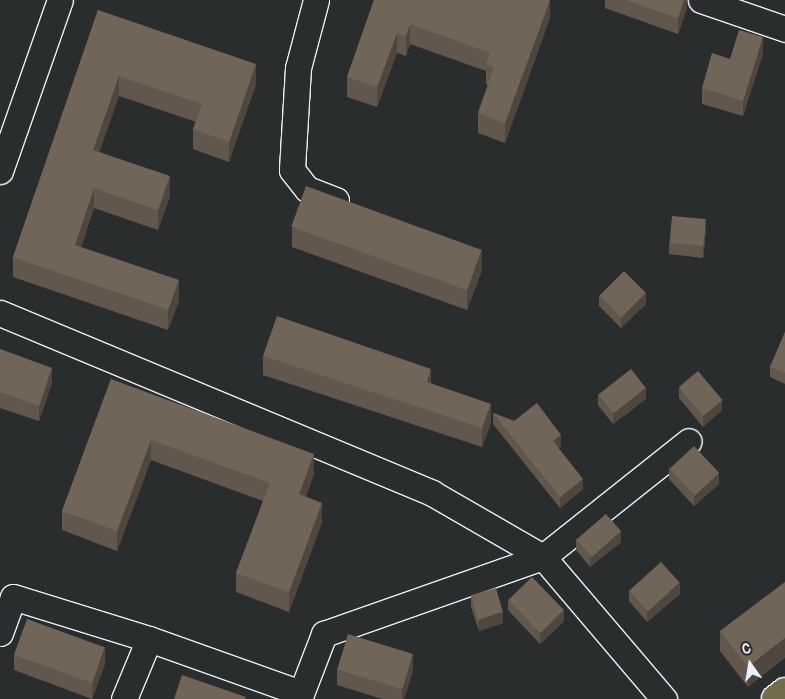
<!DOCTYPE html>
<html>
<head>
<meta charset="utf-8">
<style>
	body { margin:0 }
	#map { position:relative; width:785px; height:699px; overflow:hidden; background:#2a2d2e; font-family:Pangolin,sans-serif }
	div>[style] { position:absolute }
	.roads { filter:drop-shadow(1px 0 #e8f1f8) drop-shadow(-1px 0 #e8f1f8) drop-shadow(0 1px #e8f1f8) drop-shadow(0 -1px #e8f1f8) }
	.minor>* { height:25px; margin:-12.5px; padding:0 12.5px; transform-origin:12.5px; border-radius:12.5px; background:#2a2d2e }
	.highway>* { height:28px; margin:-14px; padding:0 14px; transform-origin:14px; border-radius:14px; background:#726c4b }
	.wall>* { inset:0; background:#61574c }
	.shaded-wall>* { inset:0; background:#4f473e }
	.building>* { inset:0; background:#716558; transform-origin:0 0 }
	span { translate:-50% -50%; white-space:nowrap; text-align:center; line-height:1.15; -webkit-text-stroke:4px #2a2d2e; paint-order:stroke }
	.north { position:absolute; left:725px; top:639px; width:50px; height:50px; -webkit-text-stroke:4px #2a2d2e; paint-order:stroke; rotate:347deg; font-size:14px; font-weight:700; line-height:20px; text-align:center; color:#e8f1f8 }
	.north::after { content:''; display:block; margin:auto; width:18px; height:22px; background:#e8f1f8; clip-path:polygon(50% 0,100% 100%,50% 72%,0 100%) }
</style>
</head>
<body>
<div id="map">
	<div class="roads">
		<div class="minor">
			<i style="left:316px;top:0;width:70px;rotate:104.8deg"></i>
			<i style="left:298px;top:68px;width:102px;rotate:93.4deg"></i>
			<i style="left:292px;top:170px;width:24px;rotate:52deg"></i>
			<i style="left:307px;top:189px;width:31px;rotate:21deg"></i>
			<i style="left:701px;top:0;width:89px;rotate:19deg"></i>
			<i style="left:0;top:171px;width:181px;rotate:-70.7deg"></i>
			<i style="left:0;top:313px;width:468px;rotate:22.6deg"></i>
			<i style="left:432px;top:493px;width:128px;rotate:30deg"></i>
			<i style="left:543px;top:557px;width:187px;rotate:49.6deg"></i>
			<i style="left:0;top:633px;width:38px;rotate:-70deg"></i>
			<i style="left:13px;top:597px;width:142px;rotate:17.2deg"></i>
			<i style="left:149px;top:639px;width:161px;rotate:19.6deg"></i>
			<i style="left:124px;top:699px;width:65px;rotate:-67.4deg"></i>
			<i style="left:299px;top:699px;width:70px;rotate:-69deg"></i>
			<i style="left:324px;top:634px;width:232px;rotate:-19.4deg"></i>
			<i style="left:543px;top:557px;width:186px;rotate:-38.5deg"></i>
		</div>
		<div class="highway">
			<i style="left:776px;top:699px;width:11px;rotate:-38deg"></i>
		</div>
	</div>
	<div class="wall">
		<i style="clip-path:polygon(374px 0,550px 0,550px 18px,505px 143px,478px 133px,478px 113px,488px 85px,486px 84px,486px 71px,410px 44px,406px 56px,397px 53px,377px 107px,347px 97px,347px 77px)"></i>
		<i style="clip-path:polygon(605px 0,687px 0,687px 8px,678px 34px,605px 8px)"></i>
		<i style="clip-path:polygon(98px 10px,256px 84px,229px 162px,193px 149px,193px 129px,196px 122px,119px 96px,99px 152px,170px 196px,158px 230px,94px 208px,81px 247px,179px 300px,168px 330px,13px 277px,13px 257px)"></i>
		<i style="clip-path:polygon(763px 53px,743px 116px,702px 104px,702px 88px,730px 59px)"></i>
		<i style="clip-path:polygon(292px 227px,482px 270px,467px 310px,292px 247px)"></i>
		<i style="clip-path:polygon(706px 230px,703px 258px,669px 254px,669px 243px)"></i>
		<i style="clip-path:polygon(599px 296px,646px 304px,621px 328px,599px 306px)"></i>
		<i style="clip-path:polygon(785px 332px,785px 384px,770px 377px,770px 367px)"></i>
		<i style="clip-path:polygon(0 349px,52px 383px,39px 421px,0 408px)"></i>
		<i style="clip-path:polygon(263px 356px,491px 423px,482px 447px,263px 375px)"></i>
		<i style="clip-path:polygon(111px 379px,314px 474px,306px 496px,322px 522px,289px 612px,236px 592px,236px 573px,263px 501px,151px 460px,117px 551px,62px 530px,62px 511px)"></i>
		<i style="clip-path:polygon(679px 388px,722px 410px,703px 427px,679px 398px)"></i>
		<i style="clip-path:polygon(598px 394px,646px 399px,613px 424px,598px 405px)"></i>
		<i style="clip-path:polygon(493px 413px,514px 421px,561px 446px,558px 448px,583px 489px,560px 508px,493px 424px)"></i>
		<i style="clip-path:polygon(669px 468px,719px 484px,694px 506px,669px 479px)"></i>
		<i style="clip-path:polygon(576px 539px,621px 542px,590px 567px,576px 550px)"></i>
		<i style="clip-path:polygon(785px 582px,748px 687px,720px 651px,720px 631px)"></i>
		<i style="clip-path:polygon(629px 590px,680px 594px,647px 622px,629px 601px)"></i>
		<i style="clip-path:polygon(471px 596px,503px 623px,479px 631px,471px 607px)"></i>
		<i style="clip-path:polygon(508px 600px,564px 621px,540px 644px,508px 610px)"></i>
		<i style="clip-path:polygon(14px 655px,105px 664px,92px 699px,14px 670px)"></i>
		<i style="clip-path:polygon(337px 669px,413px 670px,404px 699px,382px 699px,337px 685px)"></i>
	</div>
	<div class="shaded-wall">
		<i style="clip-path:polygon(550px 0,550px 18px,505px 143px,505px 123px)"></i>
		<i style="clip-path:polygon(684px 0,687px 0,687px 8px,678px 34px,678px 18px)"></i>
		<i style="clip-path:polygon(410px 24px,410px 44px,406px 56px,406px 36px)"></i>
		<i style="clip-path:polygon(397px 33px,397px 53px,377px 107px,377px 87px)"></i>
		<i style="clip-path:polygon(763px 37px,763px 53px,743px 116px,743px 101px)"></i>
		<i style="clip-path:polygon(256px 64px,256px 84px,229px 162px,229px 142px)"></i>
		<i style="clip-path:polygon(119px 76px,119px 96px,93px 170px,93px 150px)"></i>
		<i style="clip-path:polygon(170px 176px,170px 196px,158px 230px,158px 210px)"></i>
		<i style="clip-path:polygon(94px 188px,94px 208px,75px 265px,75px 245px)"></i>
		<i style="clip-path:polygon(706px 219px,706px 230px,703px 258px,703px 247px)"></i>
		<i style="clip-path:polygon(482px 250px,482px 270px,467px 310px,467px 290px)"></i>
		<i style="clip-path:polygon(179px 280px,179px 300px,168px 330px,168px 310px)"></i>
		<i style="clip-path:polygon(646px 293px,646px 304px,621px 328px,621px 317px)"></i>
		<i style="clip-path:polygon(52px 368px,52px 383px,39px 421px,39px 406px)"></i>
		<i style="clip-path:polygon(431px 369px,431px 388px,427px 382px)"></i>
		<i style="clip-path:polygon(646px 388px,646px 399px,613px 424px,613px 413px)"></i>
		<i style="clip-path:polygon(722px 400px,722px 410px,703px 427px,703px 416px)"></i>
		<i style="clip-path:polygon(491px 404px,491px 423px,482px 447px,482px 428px)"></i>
		<i style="clip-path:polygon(561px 435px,561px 446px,553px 452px,553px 441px)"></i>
		<i style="clip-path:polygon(151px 440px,151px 460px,117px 551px,117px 531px)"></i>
		<i style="clip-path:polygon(314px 454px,314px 474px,299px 514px,299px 494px)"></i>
		<i style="clip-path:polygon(719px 473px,719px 484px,694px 506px,694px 495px)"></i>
		<i style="clip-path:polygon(583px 479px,583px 489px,560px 508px,560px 497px)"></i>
		<i style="clip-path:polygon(322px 503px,322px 522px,289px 612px,289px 592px)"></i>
		<i style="clip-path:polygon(621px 531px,621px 542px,590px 567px,590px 556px)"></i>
		<i style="clip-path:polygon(680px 583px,680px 594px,647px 622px,647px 611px)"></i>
		<i style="clip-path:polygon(564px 610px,564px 621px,540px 644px,540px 633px)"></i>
		<i style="clip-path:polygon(503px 612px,503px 623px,479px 631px,479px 620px)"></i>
		<i style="clip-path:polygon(785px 638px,785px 658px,748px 687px,748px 667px)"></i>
		<i style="clip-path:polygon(105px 648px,105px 664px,92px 699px,92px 684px)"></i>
		<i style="clip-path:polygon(413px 654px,413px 670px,404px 699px,402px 699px,402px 689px)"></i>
	</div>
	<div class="building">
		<i style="clip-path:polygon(374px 0,550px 0,505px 123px,478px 113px,494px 67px,486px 64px,490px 53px,410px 24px,406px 36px,397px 33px,377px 87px,347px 77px)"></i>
		<i style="clip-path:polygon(626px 0,684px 0,678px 18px)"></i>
		<i style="clip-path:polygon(98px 10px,256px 64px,229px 142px,193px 129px,202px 104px,119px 76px,93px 150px,170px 176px,158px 210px,94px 188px,75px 245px,179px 280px,168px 310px,13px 257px)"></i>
		<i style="clip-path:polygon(739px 30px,763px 37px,743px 101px,702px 88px,712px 53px,730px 59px)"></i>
		<i style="left:306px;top:186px;width:187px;height:43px;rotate:20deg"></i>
		<i style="left:672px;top:216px;width:34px;height:27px;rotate:5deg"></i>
		<i style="left:624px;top:271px;width:31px;height:35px;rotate:45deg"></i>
		<i style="clip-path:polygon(277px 316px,431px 369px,427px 382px,491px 404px,482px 428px,263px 356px)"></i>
		<i style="clip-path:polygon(785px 332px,785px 373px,770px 367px)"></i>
		<i style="clip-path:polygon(0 349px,52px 368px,39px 406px,0 392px)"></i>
		<i style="left:631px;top:369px;width:24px;height:41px;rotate:52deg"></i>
		<i style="left:698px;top:371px;width:38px;height:25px;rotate:50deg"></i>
		<i style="clip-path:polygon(111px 379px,314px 454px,299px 494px,322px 503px,289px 592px,236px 573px,270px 483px,151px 440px,117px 531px,62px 511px)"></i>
		<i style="clip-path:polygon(537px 403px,561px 435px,553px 441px,583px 479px,560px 497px,493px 413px,514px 421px)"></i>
		<i style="left:694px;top:446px;width:37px;height:33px;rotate:47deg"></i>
		<i style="left:606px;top:514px;width:23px;height:39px;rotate:49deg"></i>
		<i style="left:661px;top:562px;width:28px;height:43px;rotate:48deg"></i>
		<i style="left:532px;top:577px;width:46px;height:33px;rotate:46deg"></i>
		<i style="clip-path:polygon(785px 582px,785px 638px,748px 667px,720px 631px)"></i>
		<i style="left:496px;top:588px;width:25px;height:26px;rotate:74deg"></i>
		<i style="left:27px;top:619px;width:83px;height:38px;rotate:20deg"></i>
		<i style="left:348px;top:634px;width:68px;height:37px;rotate:17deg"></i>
		<i style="clip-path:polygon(182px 675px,246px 697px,245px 699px,174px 699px)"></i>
	</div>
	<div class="north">С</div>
</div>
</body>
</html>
